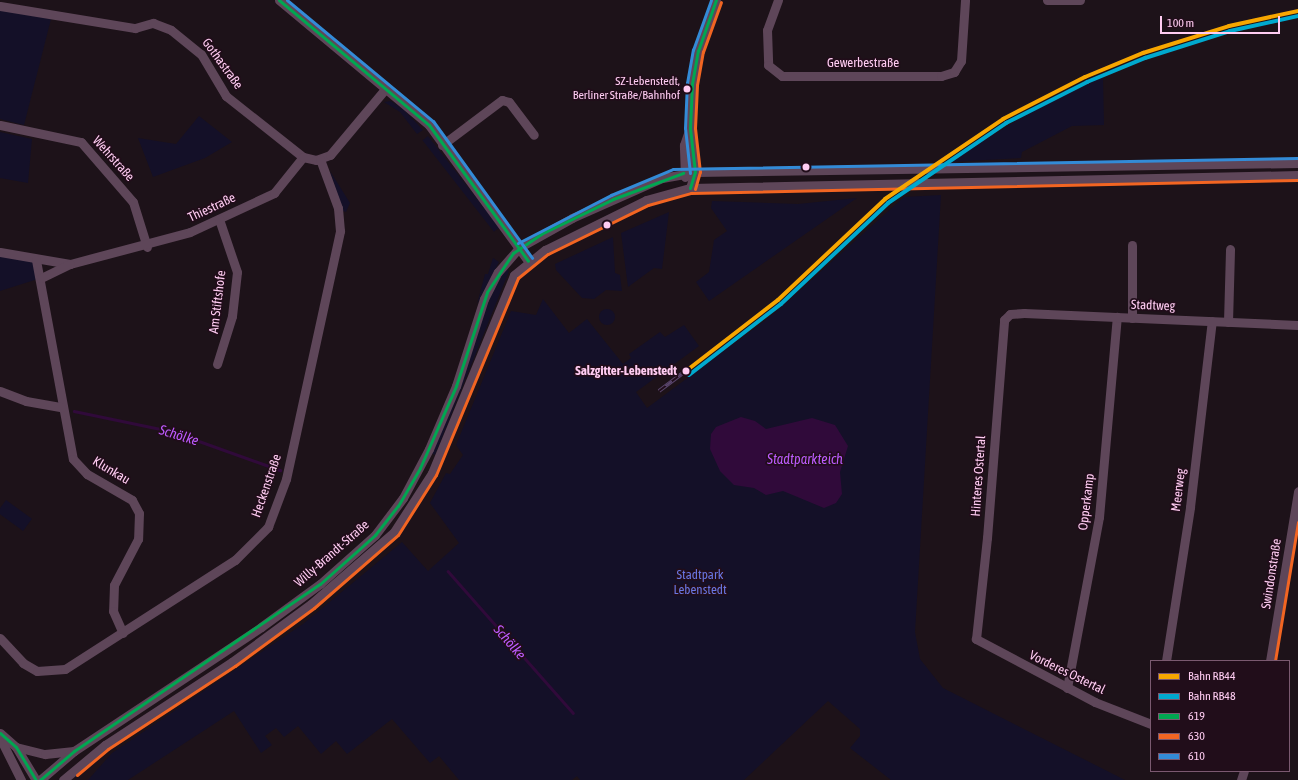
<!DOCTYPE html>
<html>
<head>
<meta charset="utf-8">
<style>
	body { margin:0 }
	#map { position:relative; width:1298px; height:780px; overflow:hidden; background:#1d1219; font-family:"Asap Condensed",sans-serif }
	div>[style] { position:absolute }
	.green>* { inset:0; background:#141028; transform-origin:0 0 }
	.round { border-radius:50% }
	.water>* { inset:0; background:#300a3a }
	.stream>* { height:2.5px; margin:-1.25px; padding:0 1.25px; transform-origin:1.25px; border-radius:1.25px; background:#300a3a }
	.minor>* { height:9px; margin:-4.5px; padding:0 4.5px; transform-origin:4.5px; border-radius:4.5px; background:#5e4659 }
	.rail>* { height:4px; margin-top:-2px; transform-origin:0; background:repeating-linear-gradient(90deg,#210d1a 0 8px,#5a456d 0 16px); box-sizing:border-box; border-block:1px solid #5a456d }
	.bus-1>* { height:3px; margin:-1.5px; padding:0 1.5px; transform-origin:1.5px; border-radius:1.5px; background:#00a651 }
	.bus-2>* { height:3px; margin:-1.5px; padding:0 1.5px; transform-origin:1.5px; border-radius:1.5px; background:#f26522 }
	.bus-3>* { height:3px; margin:-1.5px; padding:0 1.5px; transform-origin:1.5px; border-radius:1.5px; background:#338bd7 }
	.rail-1>* { height:4px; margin:-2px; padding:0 2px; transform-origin:2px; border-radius:2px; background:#f7a600 }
	.rail-2>* { height:4px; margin:-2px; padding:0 2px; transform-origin:2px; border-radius:2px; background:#00a9ce }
	.dots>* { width:11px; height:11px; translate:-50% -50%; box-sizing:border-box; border:2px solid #210d1a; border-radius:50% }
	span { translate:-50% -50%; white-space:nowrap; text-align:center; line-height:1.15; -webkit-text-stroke:3.5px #210d1a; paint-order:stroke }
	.bus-label { font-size:12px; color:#ffccf2 }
	.right { translate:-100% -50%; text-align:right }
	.street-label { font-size:13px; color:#ffccf2 }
	.stop-label { font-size:13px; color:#ffccf2; font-weight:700 }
	.park-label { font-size:13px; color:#6a76e2 }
	.water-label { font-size:14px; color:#be5bff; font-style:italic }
	.legend { position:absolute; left:1150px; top:660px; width:140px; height:112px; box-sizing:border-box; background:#210d1a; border:1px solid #7a5970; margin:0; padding:5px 7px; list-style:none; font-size:12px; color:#ffccf2 }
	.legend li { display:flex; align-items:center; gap:8px; height:20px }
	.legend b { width:20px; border:1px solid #7a5970 }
	.scale { position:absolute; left:1160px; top:16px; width:120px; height:18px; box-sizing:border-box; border:2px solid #ffccf2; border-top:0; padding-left:5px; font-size:12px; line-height:14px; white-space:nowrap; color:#ffccf2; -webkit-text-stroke:3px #210d1a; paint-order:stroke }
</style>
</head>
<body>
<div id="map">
	<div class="green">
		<i style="clip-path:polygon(0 10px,51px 19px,24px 125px,0 119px)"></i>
		<i style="clip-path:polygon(1103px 77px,1104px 125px,1072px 126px,1022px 152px,1021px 158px,949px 162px,1043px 104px)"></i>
		<i style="clip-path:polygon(391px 101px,404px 110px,423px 130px,417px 134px,400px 112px,384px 102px)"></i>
		<i style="clip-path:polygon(199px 116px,232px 142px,205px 158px,153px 177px,138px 138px,176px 144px)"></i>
		<i style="clip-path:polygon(0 132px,32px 139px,28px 183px,0 178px)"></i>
		<i style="left:428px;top:136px;width:116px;height:7px;rotate:52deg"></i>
		<i style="clip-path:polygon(330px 171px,350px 203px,346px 212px,343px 211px)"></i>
		<i style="clip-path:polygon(941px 195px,915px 632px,920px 659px,943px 688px,1125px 780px,891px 780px,850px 748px,860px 736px,860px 729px,828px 701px,744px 780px,580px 780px,577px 776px,572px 780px,459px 780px,439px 756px,430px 763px,392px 719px,347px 754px,336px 741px,321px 754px,298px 726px,284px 737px,276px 728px,265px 736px,272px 745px,261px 753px,234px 711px,128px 780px,88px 780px,112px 753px,303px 624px,402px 542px,428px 571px,459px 543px,430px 503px,446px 473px,450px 474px,463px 455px,456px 445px,511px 311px,536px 315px,543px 299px,569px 333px,587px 319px,623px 364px,631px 358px,629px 354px,660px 332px,665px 337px,684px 325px,699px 346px,636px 392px,647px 408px,771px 316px,904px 197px)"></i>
		<i style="clip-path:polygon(857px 198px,709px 301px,696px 282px,709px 272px,714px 240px,727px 231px,711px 208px,712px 201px,798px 204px)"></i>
		<i style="clip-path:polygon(669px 212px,662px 269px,654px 268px,628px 287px,621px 233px)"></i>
		<i style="clip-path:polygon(613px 237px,615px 273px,620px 275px,622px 291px,606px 290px,594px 299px,582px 298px,556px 270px,555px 264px)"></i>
		<i style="clip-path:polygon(0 252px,36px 260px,41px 278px,0 291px)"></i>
		<i style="clip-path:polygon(493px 258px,499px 262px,477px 304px,485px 274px,488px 274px)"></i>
		<i style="clip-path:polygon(505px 269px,509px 271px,435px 455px,431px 453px,463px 378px,485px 308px)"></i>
		<i class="round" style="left:599px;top:309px;width:16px;height:16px"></i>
		<i style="left:6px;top:500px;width:32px;height:15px;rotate:36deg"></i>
	</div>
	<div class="water">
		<i style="clip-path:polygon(741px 417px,755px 421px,766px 429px,812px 418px,835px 425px,848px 446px,840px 472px,842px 494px,836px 503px,824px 508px,783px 491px,766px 495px,754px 488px,734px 485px,720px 471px,710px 449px,711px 434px,716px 427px)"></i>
	</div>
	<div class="stream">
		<i style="left:74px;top:411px;width:99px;rotate:11.7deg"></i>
		<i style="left:171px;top:431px;width:116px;rotate:19.7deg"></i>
		<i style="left:448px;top:571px;width:189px;rotate:48.6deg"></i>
	</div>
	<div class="minor">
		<i style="left:279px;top:0;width:195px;rotate:39.8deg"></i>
		<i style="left:429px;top:125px;width:168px;rotate:53.9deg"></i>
		<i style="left:778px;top:0;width:32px;rotate:110deg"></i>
		<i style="left:767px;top:30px;width:35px;rotate:88deg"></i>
		<i style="left:768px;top:65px;width:18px;rotate:38deg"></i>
		<i style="left:782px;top:76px;width:159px"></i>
		<i style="left:941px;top:76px;width:14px;rotate:-17deg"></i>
		<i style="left:954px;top:72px;width:13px;rotate:-58deg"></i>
		<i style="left:961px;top:61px;width:61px;rotate:-86.2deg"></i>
		<i style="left:1047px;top:0;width:33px"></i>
		<i style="left:0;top:6px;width:137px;rotate:9.3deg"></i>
		<i style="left:135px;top:28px;width:19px;rotate:-16deg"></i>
		<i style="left:153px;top:23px;width:19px;rotate:21deg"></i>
		<i style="left:171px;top:30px;width:38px;rotate:39deg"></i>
		<i style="left:201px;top:54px;width:49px;rotate:59.2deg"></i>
		<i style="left:226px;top:96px;width:98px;rotate:38.4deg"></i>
		<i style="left:0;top:125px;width:83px;rotate:11.9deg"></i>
		<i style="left:81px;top:142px;width:79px;rotate:49.1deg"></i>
		<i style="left:133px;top:202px;width:47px;rotate:72.7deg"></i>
		<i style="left:442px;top:145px;width:75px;rotate:-36.9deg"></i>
		<i style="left:502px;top:100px;width:7px;rotate:16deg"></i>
		<i style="left:509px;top:102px;width:41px;rotate:52.9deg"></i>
		<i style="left:685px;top:177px;width:32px;rotate:-92deg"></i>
		<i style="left:684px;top:145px;width:18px;rotate:-71deg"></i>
		<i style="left:690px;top:188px;width:17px;rotate:-73deg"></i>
		<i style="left:695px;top:172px;width:44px;rotate:-96.5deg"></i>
		<i style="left:690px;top:128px;width:44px;rotate:-87.4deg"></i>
		<i style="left:692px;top:84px;width:34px;rotate:-80deg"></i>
		<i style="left:698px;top:51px;width:54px;rotate:-70.6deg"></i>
		<i style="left:0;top:252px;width:71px;rotate:9.7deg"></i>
		<i style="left:70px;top:264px;width:124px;rotate:-14.9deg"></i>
		<i style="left:190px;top:232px;width:93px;rotate:-24.9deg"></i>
		<i style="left:274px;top:193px;width:46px;rotate:-51.1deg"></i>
		<i style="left:303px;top:157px;width:13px;rotate:13deg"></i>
		<i style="left:316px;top:160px;width:15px;rotate:-20deg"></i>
		<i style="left:330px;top:155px;width:87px;rotate:-50.1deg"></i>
		<i style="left:36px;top:260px;width:202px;rotate:79.5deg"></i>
		<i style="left:73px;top:459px;width:21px;rotate:47deg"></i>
		<i style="left:87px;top:474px;width:52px;rotate:30deg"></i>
		<i style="left:132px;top:500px;width:15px;rotate:62deg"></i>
		<i style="left:139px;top:513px;width:26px;rotate:92deg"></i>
		<i style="left:138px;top:539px;width:52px;rotate:117.6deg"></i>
		<i style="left:114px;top:585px;width:26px;rotate:92deg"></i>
		<i style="left:113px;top:611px;width:24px;rotate:66deg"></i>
		<i style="left:41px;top:278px;width:32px;rotate:-26deg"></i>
		<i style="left:1132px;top:318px;width:73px;rotate:-90deg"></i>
		<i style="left:1228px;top:322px;width:73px;rotate:-88.4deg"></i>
		<i style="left:217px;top:364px;width:50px;rotate:-72.6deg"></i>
		<i style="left:232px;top:316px;width:44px;rotate:-83.5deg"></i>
		<i style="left:237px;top:272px;width:56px;rotate:-108.8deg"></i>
		<i style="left:0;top:391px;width:28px;rotate:21deg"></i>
		<i style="left:26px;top:401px;width:36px;rotate:10deg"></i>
		<i style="left:0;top:638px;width:34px;rotate:47deg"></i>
		<i style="left:23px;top:663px;width:16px;rotate:30deg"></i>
		<i style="left:37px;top:671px;width:28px;rotate:-4deg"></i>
		<i style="left:65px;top:669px;width:202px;rotate:-32.7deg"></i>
		<i style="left:235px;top:560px;width:47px;rotate:-45deg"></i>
		<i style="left:268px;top:527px;width:51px;rotate:-69.4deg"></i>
		<i style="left:286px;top:479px;width:254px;rotate:-77.7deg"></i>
		<i style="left:340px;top:231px;width:23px;rotate:-95deg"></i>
		<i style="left:338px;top:208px;width:52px;rotate:-110.2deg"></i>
		<i style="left:1166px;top:661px;width:156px;rotate:-81.1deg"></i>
		<i style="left:1190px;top:507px;width:187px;rotate:-83.3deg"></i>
		<i style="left:1270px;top:661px;width:172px;rotate:-80.6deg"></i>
		<i style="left:1067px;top:688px;width:174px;rotate:-79.4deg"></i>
		<i style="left:1099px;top:517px;width:201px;rotate:-84.9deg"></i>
		<i style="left:1151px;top:724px;width:60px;rotate:-158.6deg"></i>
		<i style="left:1095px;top:702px;width:135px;rotate:-152.1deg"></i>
		<i style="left:976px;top:639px;width:102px;rotate:-83.8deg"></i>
		<i style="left:987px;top:538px;width:219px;rotate:-85.5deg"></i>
		<i style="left:1004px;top:320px;width:8px;rotate:-45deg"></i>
		<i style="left:1010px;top:314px;width:14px;rotate:-4deg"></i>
		<i style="left:1024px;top:313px;width:274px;rotate:2.5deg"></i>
		<i style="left:0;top:733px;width:21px;rotate:41deg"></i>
		<i style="left:16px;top:747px;width:39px;rotate:59deg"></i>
		<i style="left:0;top:738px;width:47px;rotate:63.4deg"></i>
		<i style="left:16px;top:747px;width:30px;rotate:14deg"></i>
		<i style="left:45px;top:754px;width:29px;rotate:-6deg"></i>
		<i style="left:40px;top:780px;width:45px;rotate:-40.5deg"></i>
		<i style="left:74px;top:751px;width:224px;rotate:-33.5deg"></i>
		<i style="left:261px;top:627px;width:73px;rotate:-36.1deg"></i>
		<i style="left:320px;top:584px;width:74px;rotate:-41.7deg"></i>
		<i style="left:375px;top:535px;width:46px;rotate:-52.9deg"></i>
		<i style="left:403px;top:498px;width:55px;rotate:-62deg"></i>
		<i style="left:429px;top:449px;width:69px;rotate:-66.8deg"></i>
		<i style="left:456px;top:386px;width:91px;rotate:-72.2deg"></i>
		<i style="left:484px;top:299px;width:30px;rotate:-63deg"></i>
		<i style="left:498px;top:272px;width:33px;rotate:-49deg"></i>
		<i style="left:520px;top:247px;width:60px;rotate:-29.1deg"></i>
		<i style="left:572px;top:218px;width:98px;rotate:-24deg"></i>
		<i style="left:662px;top:178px;width:34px;rotate:-10deg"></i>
		<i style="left:695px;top:172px;width:603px;rotate:-0.86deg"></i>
		<i style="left:63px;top:780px;width:55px;rotate:-39.8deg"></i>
		<i style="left:105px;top:745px;width:152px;rotate:-33.2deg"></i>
		<i style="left:232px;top:662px;width:98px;rotate:-36.3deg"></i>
		<i style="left:311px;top:604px;width:110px;rotate:-40.9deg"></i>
		<i style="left:394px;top:532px;width:70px;rotate:-57.2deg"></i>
		<i style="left:432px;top:473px;width:214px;rotate:-67.5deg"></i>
		<i style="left:514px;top:275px;width:40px;rotate:-39deg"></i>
		<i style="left:545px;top:250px;width:113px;rotate:-26.3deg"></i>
		<i style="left:646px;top:200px;width:46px;rotate:-15.3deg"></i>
		<i style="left:690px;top:188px;width:608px;rotate:-1.22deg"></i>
		<i style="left:1241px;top:780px;width:9px;rotate:-72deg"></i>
	</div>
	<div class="rail">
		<i style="left:659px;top:391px;width:34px;rotate:-37deg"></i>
	</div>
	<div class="bus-1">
		<i style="left:279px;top:0;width:195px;rotate:39.8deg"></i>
		<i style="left:429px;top:125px;width:168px;rotate:53.9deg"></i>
		<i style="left:690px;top:188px;width:17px;rotate:-73deg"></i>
		<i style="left:695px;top:172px;width:44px;rotate:-96.5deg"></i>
		<i style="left:690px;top:128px;width:44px;rotate:-87.4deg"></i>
		<i style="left:692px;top:84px;width:34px;rotate:-80deg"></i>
		<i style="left:698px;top:51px;width:54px;rotate:-70.6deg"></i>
		<i style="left:0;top:733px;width:21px;rotate:41deg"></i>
		<i style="left:16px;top:747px;width:39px;rotate:59deg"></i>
		<i style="left:40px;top:780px;width:45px;rotate:-40.5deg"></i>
		<i style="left:74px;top:751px;width:297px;rotate:-34.2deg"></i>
		<i style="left:320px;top:584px;width:74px;rotate:-41.7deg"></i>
		<i style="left:375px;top:535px;width:37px;rotate:-52deg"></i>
		<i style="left:398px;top:506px;width:44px;rotate:-59.9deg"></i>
		<i style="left:420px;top:468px;width:90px;rotate:-66.3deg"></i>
		<i style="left:456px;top:386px;width:99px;rotate:-71.7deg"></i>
		<i style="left:487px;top:292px;width:47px;rotate:-56.3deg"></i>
		<i style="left:513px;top:253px;width:34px;rotate:-34deg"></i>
		<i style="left:541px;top:234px;width:80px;rotate:-25.9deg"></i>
		<i style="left:613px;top:199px;width:75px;rotate:-20.4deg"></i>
	</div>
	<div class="bus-2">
		<i style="left:695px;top:189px;width:18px;rotate:-74deg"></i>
		<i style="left:700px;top:172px;width:44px;rotate:-96.5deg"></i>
		<i style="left:695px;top:128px;width:43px;rotate:-87.3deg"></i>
		<i style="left:697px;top:85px;width:34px;rotate:-80deg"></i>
		<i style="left:703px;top:52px;width:53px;rotate:-70.2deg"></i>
		<i style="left:1275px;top:661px;width:141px;rotate:-80.6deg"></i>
		<i style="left:77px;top:775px;width:40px;rotate:-40deg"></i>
		<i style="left:108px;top:749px;width:152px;rotate:-33.2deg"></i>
		<i style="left:235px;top:666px;width:98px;rotate:-36.3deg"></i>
		<i style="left:314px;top:608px;width:111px;rotate:-41deg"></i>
		<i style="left:398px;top:535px;width:71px;rotate:-57.7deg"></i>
		<i style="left:436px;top:475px;width:213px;rotate:-67.4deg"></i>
		<i style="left:518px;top:278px;width:38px;rotate:-39deg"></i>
		<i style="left:548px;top:254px;width:111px;rotate:-26.1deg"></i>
		<i style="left:648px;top:205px;width:45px;rotate:-15.6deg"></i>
		<i style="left:691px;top:193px;width:607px;rotate:-1.23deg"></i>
	</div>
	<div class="bus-3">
		<i style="left:287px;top:0;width:190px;rotate:39.7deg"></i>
		<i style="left:433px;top:121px;width:169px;rotate:54.1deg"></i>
		<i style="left:690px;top:173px;width:45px;rotate:-96.3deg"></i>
		<i style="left:685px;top:128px;width:45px;rotate:-87.5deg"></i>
		<i style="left:687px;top:83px;width:34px;rotate:-80deg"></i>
		<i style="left:693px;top:50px;width:53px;rotate:-70.2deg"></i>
		<i style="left:518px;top:243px;width:105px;rotate:-27.3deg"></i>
		<i style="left:611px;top:195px;width:67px;rotate:-22.8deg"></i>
		<i style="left:673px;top:169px;width:625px;rotate:-1.01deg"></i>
	</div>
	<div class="rail-1">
		<i style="left:686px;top:371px;width:116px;rotate:-37.7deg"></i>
		<i style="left:778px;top:300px;width:147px;rotate:-43.3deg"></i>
		<i style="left:885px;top:199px;width:143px;rotate:-34.1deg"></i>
		<i style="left:1003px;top:119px;width:92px;rotate:-27.1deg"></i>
		<i style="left:1085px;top:77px;width:63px;rotate:-22.5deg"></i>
		<i style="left:1143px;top:53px;width:90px;rotate:-17.4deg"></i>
		<i style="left:1229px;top:26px;width:71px;rotate:-12.3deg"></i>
	</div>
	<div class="rail-2">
		<i style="left:689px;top:375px;width:116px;rotate:-37.7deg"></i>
		<i style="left:781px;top:304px;width:147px;rotate:-43.3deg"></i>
		<i style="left:888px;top:203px;width:143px;rotate:-34.1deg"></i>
		<i style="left:1006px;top:123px;width:91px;rotate:-26.8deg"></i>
		<i style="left:1087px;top:82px;width:63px;rotate:-22.5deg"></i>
		<i style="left:1145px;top:58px;width:89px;rotate:-17.6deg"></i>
		<i style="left:1230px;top:31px;width:70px;rotate:-12.4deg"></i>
	</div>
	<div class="dots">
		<i style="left:687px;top:89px;background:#ffccf2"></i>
		<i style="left:806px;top:167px;background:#ffccf2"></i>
		<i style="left:607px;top:225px;background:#ffccf2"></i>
		<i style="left:686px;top:371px;background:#ffccf2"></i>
	</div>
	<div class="bus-label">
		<span class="right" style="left:680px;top:89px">SZ-Lebenstedt,<br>Berliner Straße/Bahnhof</span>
	</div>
	<div class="street-label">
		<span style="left:863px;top:63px">Gewerbestraße</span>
		<span style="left:222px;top:64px;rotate:54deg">Gothastraße</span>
		<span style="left:113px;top:159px;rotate:48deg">Wehrstraße</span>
		<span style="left:212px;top:208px;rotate:-25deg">Thiestraße</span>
		<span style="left:218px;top:302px;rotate:-83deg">Am Stiftshofe</span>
		<span style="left:1153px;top:306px;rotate:2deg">Stadtweg</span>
		<span style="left:111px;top:471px;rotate:31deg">Klunkau</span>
		<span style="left:979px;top:476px;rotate:-86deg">Hinteres Ostertal</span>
		<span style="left:267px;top:486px;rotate:-71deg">Heckenstraße</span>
		<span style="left:1179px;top:490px;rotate:-83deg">Meerweg</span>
		<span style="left:1087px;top:502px;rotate:-83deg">Opperkamp</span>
		<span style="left:332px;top:554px;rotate:-41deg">Willy-Brandt-Straße</span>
		<span style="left:1272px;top:574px;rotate:-81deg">Swindonstraße</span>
		<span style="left:1067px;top:673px;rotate:26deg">Vorderes Ostertal</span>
	</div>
	<div class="stop-label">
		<span class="right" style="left:677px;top:371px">Salzgitter-Lebenstedt</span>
	</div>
	<div class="park-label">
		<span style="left:700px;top:583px">Stadtpark<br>Lebenstedt</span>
	</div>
	<div class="water-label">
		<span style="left:179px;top:435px;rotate:17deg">Schölke</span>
		<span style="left:805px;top:459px">Stadtparkteich</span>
		<span style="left:510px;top:642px;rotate:49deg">Schölke</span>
	</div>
	<ul class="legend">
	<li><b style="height:5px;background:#f7a600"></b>Bahn RB44</li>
	<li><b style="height:5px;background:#00a9ce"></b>Bahn RB48</li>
	<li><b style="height:5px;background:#00a651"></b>619</li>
	<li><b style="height:5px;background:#f26522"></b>630</li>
	<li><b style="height:5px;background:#338bd7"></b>610</li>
	</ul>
	<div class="scale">100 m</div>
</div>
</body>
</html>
